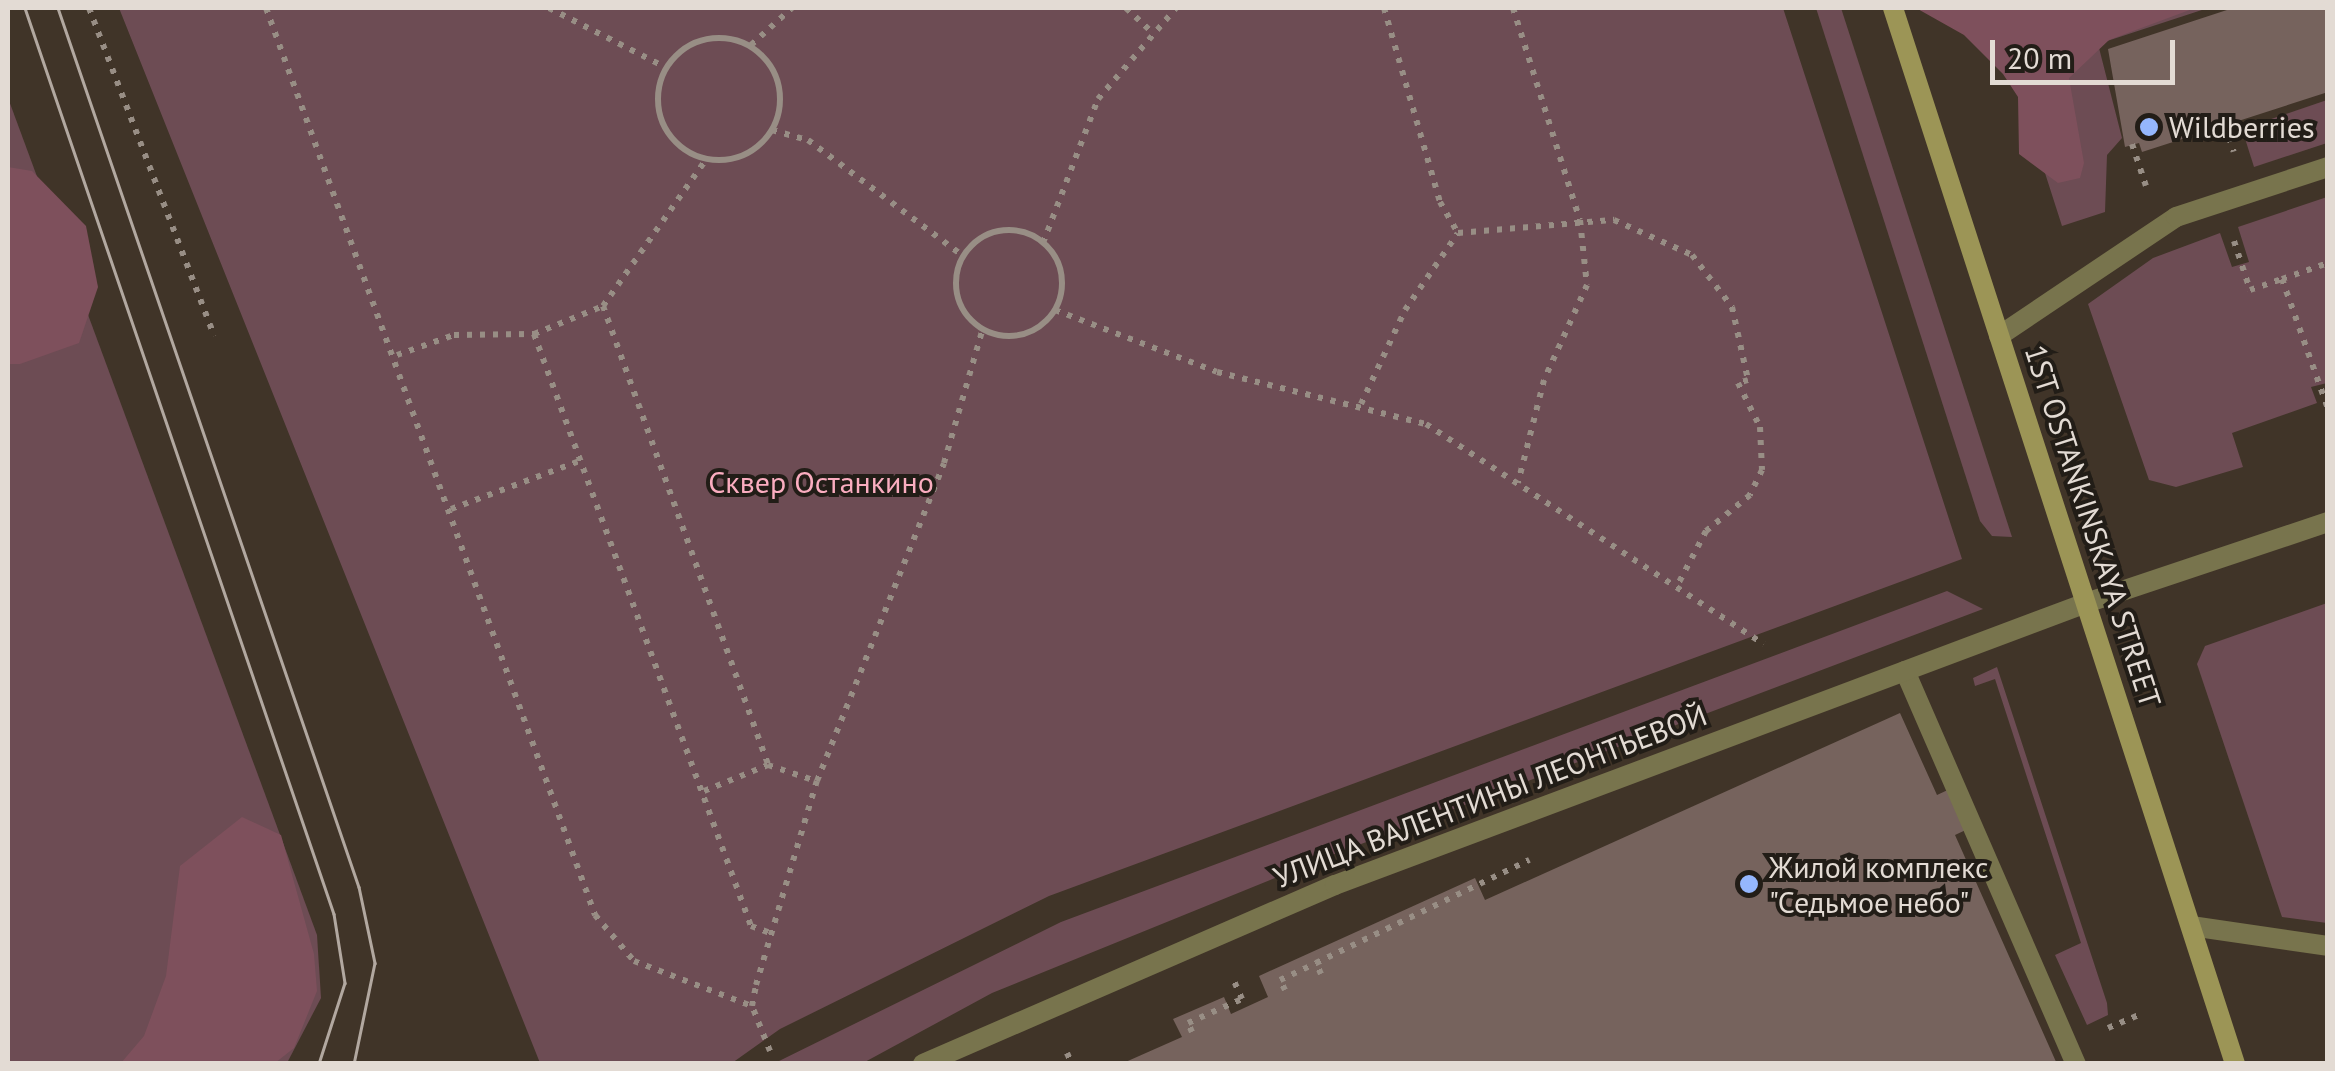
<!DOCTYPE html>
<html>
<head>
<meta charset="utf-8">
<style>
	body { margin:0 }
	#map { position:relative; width:2335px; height:1071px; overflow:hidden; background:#403428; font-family:"PT Sans",sans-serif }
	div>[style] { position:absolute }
	.green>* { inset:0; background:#6d4c54 }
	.forest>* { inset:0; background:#7e505c }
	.building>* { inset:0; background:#76635d }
	.path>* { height:6px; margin-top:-3px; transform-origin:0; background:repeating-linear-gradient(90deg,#988e85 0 5px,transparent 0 13px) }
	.path>.ring { margin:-3px; padding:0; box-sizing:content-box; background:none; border:6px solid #988e85; border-radius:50% }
	.lane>* { height:20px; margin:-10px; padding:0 10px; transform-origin:10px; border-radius:10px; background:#78744d }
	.street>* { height:20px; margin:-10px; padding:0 10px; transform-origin:10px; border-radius:10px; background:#78744d }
	.secondary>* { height:20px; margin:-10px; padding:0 10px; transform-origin:10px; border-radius:10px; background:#9c9556 }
	.tram>* { height:2.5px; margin:-1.25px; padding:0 1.25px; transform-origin:1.25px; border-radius:1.25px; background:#b2a8a0 }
	.dots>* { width:28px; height:28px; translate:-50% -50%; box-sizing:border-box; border:5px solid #221d17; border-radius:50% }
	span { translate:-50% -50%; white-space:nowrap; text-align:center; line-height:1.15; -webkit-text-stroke:8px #221d17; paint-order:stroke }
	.poi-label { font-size:30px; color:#e3dbd4 }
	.left { translate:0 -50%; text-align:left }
	.park-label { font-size:30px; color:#fbadc0 }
	.street-label { font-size:30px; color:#e3dbd4 }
	.frame { position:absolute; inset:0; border:10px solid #e3dbd4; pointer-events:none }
	.scale { position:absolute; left:1990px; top:40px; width:185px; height:45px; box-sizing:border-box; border:5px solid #e3dbd4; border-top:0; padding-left:12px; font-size:30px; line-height:35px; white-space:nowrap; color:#e3dbd4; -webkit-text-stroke:8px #221d17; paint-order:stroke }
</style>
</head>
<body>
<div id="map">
	<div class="green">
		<i style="clip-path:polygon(119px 8px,1783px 8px,1962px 559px,1049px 896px,780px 1029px,732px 1063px,540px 1063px)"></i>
		<i style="clip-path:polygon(1816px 8px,1841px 8px,2012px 537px,1992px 536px,1980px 521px)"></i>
		<i style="clip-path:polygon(1992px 8px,2208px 8px,2098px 44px,2122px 138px,2107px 155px,2105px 212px,2062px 226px)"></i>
		<i style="clip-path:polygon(8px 98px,317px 935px,321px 998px,287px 1063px,8px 1063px)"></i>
		<i style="clip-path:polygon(2327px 100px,2327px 143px,2254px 167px,2242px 129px)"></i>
		<i style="clip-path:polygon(2327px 197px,2327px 383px,2311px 387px,2317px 403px,2232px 433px,2243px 467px,2176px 487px,2149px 480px,2088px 304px,2153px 258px,2220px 233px,2232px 267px,2249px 262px,2238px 227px)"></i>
		<i style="clip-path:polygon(1947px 591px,1983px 609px,1324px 858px,992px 993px,863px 1063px,775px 1063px,1061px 922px)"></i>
		<i style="clip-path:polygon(2327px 603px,2328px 603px,2327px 923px,2282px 917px,2197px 664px,2205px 646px)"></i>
		<i style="clip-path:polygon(1997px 667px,2107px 1003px,2108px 1015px,2087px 1025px,2055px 955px,2081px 943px,1995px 679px,1975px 686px,1973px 678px)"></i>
	</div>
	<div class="forest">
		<i style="clip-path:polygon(1916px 8px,2195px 8px,2109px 40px,2069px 78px,2084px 163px,2080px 178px,2058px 183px,2019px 154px,2018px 97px,2003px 74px,1964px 35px)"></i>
		<i style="clip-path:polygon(8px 167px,32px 171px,86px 226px,98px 287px,79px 343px,20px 364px,8px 364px)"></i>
		<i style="clip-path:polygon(242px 817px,281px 835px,314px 954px,317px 991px,294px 1048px,275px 1063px,121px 1063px,144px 1036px,166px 976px,180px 866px)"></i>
	</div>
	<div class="building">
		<i style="clip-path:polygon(2233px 8px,2328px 8px,2328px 92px,2142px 152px,2139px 143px,2125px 147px,2108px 49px)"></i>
		<i style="clip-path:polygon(1900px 713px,1937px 795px,1952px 788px,1970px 828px,1955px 835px,2057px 1064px,1121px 1064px,1182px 1037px,1173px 1019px,1224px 997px,1231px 1014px,1268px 997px,1259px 976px,1475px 878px,1485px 900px)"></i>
	</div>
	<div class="path">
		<i style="left:89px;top:8px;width:351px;rotate:69.1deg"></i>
		<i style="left:266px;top:8px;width:965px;rotate:70.06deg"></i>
		<i style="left:595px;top:915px;width:60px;rotate:49.7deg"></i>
		<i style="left:634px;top:961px;width:126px;rotate:20.9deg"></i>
		<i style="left:549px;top:8px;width:132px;rotate:27deg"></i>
		<i style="left:1126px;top:8px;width:35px;rotate:43deg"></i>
		<i style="left:1384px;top:8px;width:202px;rotate:73.9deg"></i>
		<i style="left:1440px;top:202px;width:36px;rotate:60deg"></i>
		<i style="left:1458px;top:233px;width:157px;rotate:-4.8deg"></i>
		<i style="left:1614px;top:220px;width:85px;rotate:24.2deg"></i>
		<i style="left:1692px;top:255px;width:66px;rotate:52.4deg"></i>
		<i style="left:1732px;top:307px;width:75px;rotate:77.6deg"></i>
		<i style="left:1748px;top:380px;width:10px;rotate:163deg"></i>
		<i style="left:1738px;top:383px;width:49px;rotate:63.4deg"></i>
		<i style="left:1760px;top:427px;width:43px;rotate:87.3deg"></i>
		<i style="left:1762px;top:470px;width:28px;rotate:116deg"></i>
		<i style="left:1750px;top:495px;width:57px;rotate:140.7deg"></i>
		<i style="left:1706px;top:531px;width:62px;rotate:117.8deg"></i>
		<i style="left:1513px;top:8px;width:222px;rotate:72.5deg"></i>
		<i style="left:1580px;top:220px;width:65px;rotate:83.9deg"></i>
		<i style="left:1587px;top:285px;width:104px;rotate:114.4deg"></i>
		<i style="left:1544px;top:380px;width:106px;rotate:104.2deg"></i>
		<i class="ring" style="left:658px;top:38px;width:116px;height:116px"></i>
		<i style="left:751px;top:45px;width:55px;rotate:-42.1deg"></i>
		<i style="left:2225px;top:125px;width:28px;rotate:72deg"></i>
		<i style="left:772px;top:130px;width:37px;rotate:16deg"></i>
		<i style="left:808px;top:140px;width:194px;rotate:36.8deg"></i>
		<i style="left:2132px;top:144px;width:44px;rotate:71.6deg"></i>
		<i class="ring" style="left:956px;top:230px;width:100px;height:100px"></i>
		<i style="left:2234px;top:241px;width:52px;rotate:71.9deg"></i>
		<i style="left:2250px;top:290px;width:34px;rotate:-19deg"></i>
		<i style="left:2282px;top:279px;width:138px;rotate:70.5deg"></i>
		<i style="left:1043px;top:243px;width:154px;rotate:-69.1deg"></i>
		<i style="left:1098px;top:99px;width:120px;rotate:-49.4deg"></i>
		<i style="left:2282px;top:279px;width:49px;rotate:-19.2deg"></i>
		<i style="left:603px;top:306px;width:488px;rotate:70.2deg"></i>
		<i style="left:768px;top:765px;width:51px;rotate:18.4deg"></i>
		<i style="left:1055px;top:310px;width:173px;rotate:20.9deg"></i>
		<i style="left:1217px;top:372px;width:215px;rotate:14deg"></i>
		<i style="left:1426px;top:424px;width:403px;rotate:33.1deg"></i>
		<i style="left:534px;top:334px;width:631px;rotate:69.87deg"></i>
		<i style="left:751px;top:926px;width:23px;rotate:20deg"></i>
		<i style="left:397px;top:355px;width:60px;rotate:-19.3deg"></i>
		<i style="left:454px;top:335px;width:80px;rotate:-0.7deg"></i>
		<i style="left:534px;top:334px;width:74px;rotate:-22.1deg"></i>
		<i style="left:603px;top:306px;width:181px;rotate:-54.9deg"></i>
		<i style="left:1361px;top:404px;width:104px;rotate:-64.9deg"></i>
		<i style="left:1405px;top:310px;width:93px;rotate:-55.5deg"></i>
		<i style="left:451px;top:509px;width:140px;rotate:-20.5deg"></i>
		<i style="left:704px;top:791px;width:69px;rotate:-22.1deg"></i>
		<i style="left:1321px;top:974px;width:12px;rotate:-114deg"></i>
		<i style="left:1316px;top:963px;width:237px;rotate:-25.8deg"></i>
		<i style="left:1285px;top:990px;width:11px;rotate:-117deg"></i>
		<i style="left:1280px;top:980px;width:40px;rotate:-25deg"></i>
		<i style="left:2108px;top:1028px;width:34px;rotate:-23deg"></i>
		<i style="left:1192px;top:1032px;width:10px;rotate:-114deg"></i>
		<i style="left:1188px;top:1023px;width:59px;rotate:-24deg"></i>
		<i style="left:1242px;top:999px;width:22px;rotate:-114deg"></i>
		<i style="left:770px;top:1051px;width:48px;rotate:-111.8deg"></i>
		<i style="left:752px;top:1006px;width:21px;rotate:-79deg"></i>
		<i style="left:756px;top:985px;width:213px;rotate:-73.4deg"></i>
		<i style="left:817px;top:781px;width:342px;rotate:-68.2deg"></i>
		<i style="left:944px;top:463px;width:141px;rotate:-73.9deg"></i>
		<i style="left:1067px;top:1053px;width:12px;rotate:66deg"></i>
	</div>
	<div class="lane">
		<i style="left:1999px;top:336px;width:213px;rotate:-33.9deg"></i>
		<i style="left:2176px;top:217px;width:160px;rotate:-18.2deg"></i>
		<i style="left:2086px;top:603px;width:255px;rotate:-18.5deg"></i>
		<i style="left:1905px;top:671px;width:429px;rotate:66.5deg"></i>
		<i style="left:2191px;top:926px;width:138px;rotate:8.3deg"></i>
	</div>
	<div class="street">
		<i style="left:923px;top:1064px;width:449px;rotate:-23.5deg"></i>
		<i style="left:1335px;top:885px;width:802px;rotate:-20.58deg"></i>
	</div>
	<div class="secondary">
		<i style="left:1893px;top:8px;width:1110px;rotate:72.05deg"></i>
	</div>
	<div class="tram">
		<i style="left:25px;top:8px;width:957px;rotate:71.17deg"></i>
		<i style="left:334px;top:914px;width:70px;rotate:80.9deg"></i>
		<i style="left:345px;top:983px;width:85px;rotate:107.8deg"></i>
		<i style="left:58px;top:8px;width:929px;rotate:71.1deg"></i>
		<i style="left:359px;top:887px;width:78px;rotate:78.1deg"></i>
		<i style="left:375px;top:963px;width:103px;rotate:101.7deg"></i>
	</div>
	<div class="dots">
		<i style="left:2149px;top:127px;background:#95b7fd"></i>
		<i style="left:1749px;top:884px;background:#95b7fd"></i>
	</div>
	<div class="poi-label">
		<span class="left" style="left:2169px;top:127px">Wildberries</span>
		<span class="left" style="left:1769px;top:884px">Жилой комплекс<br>"Седьмое небо"</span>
	</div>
	<div class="park-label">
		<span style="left:821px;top:482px">Сквер Останкино</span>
	</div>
	<div class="street-label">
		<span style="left:2093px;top:526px;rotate:72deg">1ST OSTANKINSKAYA STREET</span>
		<span style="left:1490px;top:796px;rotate:-21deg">УЛИЦА ВАЛЕНТИНЫ ЛЕОНТЬЕВОЙ</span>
	</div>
	<div class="frame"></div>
	<div class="scale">20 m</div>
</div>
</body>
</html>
